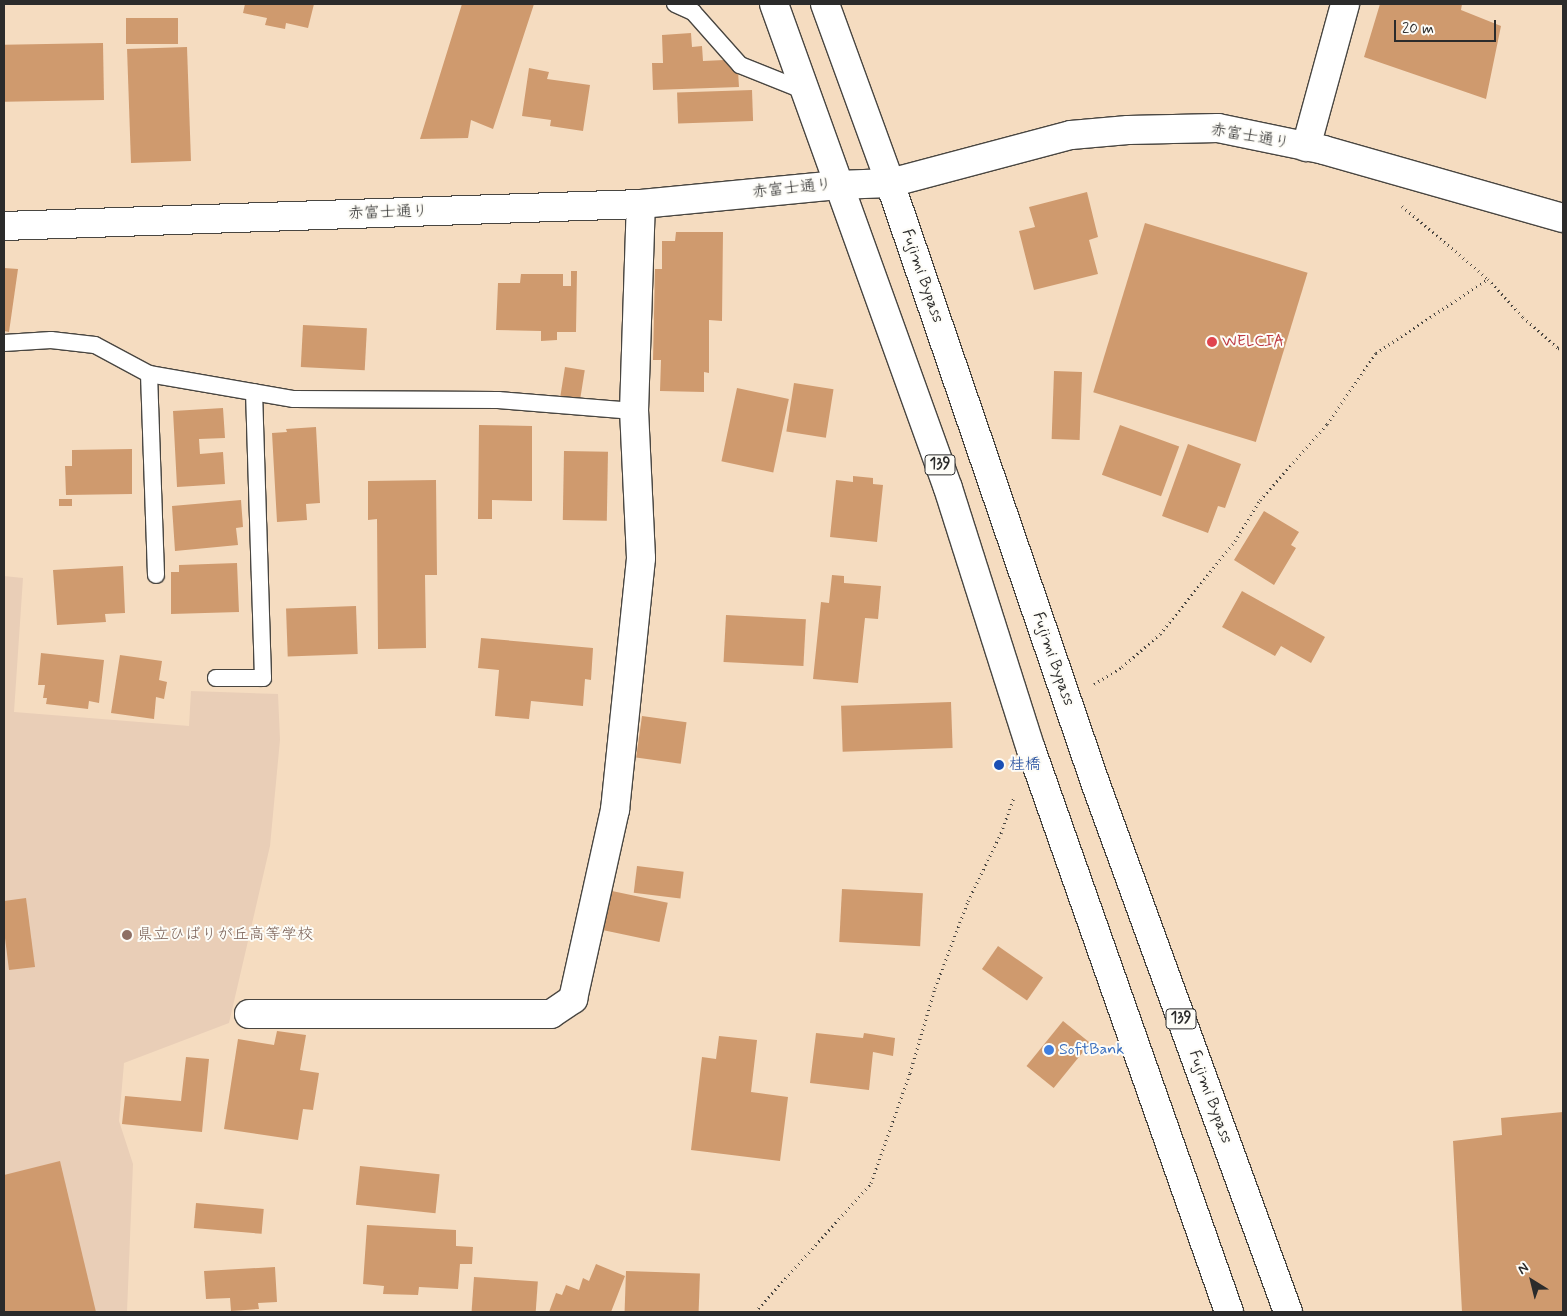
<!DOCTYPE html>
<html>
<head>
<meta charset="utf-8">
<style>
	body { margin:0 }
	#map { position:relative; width:1567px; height:1316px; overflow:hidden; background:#f5dcc0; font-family:Mynerve,"Klee One",sans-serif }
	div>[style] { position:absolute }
	.built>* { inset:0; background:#e9ceb7 }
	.building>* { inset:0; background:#cf9a6e; transform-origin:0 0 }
	.path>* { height:3px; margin-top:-1.5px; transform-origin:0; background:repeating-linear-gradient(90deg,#494641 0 1px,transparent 0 5px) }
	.roads { filter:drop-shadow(1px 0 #494641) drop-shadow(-1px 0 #494641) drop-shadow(0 1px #494641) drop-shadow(0 -1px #494641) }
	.service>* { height:16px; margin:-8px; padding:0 8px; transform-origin:8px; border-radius:8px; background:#fff }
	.minor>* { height:28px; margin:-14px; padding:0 14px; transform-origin:14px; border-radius:14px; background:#fff }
	.tertiary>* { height:28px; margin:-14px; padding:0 14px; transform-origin:14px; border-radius:14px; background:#fff }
	.trunk>* { height:28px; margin:-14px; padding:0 14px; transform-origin:14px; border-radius:14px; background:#fff }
	.dots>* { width:14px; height:14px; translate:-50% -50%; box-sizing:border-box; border:2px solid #fdfcf7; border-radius:50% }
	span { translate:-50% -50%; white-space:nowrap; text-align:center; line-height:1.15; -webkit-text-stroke:4px #fdfcf7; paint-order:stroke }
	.shield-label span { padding:1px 4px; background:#fdfcf7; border:1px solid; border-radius:4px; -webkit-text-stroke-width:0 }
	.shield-label { font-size:15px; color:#2b2b2b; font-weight:700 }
	.street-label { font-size:16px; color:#2b2b2b }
	.health-label { font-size:16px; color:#be3a42 }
	.left { translate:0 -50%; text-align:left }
	.transit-label { font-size:16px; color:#164399 }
	.education-label { font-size:16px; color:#785e54 }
	.shop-label { font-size:16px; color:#366cbe }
	.frame { position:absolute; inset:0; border:5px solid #2b2b2b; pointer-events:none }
	.north { position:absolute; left:1507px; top:1256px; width:50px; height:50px; -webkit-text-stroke:4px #fdfcf7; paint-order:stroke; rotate:324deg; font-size:14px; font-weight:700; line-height:20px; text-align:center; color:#2b2b2b }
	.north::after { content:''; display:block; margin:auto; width:18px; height:22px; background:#2b2b2b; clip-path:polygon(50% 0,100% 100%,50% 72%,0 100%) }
	.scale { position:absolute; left:1394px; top:20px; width:102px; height:22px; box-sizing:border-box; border:2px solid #2b2b2b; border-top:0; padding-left:6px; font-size:15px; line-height:18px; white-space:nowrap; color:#2b2b2b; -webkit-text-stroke:4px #fdfcf7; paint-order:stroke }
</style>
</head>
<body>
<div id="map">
	<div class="built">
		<i style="clip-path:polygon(4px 576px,23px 578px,14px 712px,189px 726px,191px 691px,278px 694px,280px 740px,270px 846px,229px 1023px,124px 1063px,119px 1121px,133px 1164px,127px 1312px,4px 1312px)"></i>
	</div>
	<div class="building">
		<i style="clip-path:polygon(245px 4px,314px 4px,308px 28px,286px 23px,285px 29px,265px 25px,267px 18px,243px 13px)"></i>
		<i style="clip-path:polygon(462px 4px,534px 4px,493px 129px,471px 120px,468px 138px,420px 139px)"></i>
		<i style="clip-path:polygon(1380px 4px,1462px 4px,1461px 10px,1501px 26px,1486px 99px,1364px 57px)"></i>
		<i style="left:126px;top:18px;width:52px;height:26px"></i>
		<i style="clip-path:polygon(691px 33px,692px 47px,702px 46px,703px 61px,724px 60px,738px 71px,739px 87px,653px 90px,652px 63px,663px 63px,662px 35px)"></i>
		<i style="left:103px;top:43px;width:57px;height:99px;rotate:89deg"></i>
		<i style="left:187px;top:47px;width:114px;height:60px;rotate:88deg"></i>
		<i style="clip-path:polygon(529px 68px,549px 72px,547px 79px,590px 85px,583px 131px,550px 126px,551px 120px,522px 116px)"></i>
		<i style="left:752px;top:90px;width:31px;height:75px;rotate:88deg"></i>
		<i style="clip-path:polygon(1087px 192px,1098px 237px,1089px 240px,1098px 274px,1034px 290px,1019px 231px,1035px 227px,1029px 207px)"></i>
		<i style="left:1145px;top:223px;width:170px;height:177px;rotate:17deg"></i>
		<i style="clip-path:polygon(676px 232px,723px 232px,722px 321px,709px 320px,709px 373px,704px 372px,704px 392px,660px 391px,661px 360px,653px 360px,655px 269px,662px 269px,662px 241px,675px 241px)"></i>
		<i style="clip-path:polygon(4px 268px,18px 269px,9px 332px,4px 331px)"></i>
		<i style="clip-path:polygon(571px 271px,577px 271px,576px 332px,557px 332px,557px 340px,541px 341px,541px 331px,496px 330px,498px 283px,520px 283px,521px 274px,563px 274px,563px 286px,571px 286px)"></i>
		<i style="left:303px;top:325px;width:64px;height:42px;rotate:3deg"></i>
		<i style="left:565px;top:367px;width:20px;height:31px;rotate:9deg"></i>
		<i style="left:1054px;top:371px;width:28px;height:68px;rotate:2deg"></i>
		<i style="left:794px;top:383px;width:40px;height:49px;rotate:9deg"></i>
		<i style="left:737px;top:388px;width:53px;height:75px;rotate:12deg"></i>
		<i style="clip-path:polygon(223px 408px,225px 438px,199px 439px,200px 454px,223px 452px,225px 484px,177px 487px,173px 411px)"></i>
		<i style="clip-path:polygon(479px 425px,532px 426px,532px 501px,492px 500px,492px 519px,478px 519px)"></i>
		<i style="left:1120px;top:425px;width:63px;height:53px;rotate:20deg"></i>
		<i style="clip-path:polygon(316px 427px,320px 503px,306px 504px,307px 520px,277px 522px,272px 433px,287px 432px,286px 429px)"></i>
		<i style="clip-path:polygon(1188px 444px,1241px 464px,1225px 508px,1218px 506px,1208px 533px,1162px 516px)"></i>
		<i style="clip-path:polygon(132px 449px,132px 494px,66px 495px,65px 466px,72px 466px,72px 450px)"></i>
		<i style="left:564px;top:451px;width:44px;height:69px;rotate:1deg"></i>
		<i style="clip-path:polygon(853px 476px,873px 478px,873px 484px,883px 485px,877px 542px,830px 537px,836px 480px,853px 482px)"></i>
		<i style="clip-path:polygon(436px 480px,437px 575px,425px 575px,426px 648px,378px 649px,377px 519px,368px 520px,368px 481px)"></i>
		<i style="left:72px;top:499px;width:7px;height:13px;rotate:90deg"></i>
		<i style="clip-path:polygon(241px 500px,243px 527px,236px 528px,238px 545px,175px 551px,172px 506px)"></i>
		<i style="clip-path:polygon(1264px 511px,1299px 532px,1291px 545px,1296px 548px,1274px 585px,1234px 560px)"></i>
		<i style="clip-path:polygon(237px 563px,239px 612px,171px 614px,171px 572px,179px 572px,179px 565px)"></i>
		<i style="clip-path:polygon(123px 566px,125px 613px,105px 614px,106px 622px,57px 625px,53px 570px)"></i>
		<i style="clip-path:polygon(832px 575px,844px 576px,844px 583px,881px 586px,878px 619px,865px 618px,858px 683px,813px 679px,821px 602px,829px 603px)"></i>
		<i style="clip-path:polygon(1242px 591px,1325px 637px,1311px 663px,1281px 646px,1275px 656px,1222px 627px)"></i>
		<i style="left:356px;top:606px;width:48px;height:70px;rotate:88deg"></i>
		<i style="left:726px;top:615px;width:80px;height:47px;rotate:3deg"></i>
		<i style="clip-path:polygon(481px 638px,593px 648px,591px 680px,585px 679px,583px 706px,531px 701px,529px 719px,495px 716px,499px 670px,478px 668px)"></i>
		<i style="clip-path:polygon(41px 653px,104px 660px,99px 703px,89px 701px,88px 709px,46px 704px,47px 698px,43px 698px,45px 685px,38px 685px)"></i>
		<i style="clip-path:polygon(120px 655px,162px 661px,159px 680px,167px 682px,164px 699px,156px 697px,154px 719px,111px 713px)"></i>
		<i style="left:951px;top:702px;width:46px;height:110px;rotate:88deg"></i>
		<i style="left:642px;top:716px;width:45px;height:42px;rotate:8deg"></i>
		<i style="left:637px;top:866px;width:47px;height:27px;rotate:7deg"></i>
		<i style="left:842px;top:889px;width:81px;height:53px;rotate:3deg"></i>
		<i style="left:612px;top:891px;width:57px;height:40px;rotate:12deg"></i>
		<i style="clip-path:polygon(26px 898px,35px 967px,9px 970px,4px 930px,4px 901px)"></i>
		<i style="left:998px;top:946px;width:55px;height:28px;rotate:35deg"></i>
		<i style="left:1063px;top:1021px;width:35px;height:58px;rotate:39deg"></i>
		<i style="clip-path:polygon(277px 1031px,306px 1035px,300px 1070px,319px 1073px,313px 1110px,303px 1109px,298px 1140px,224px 1129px,238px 1039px,274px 1045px)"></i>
		<i style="clip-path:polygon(816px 1033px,863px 1038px,864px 1033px,895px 1038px,893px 1056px,873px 1052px,869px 1090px,810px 1083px)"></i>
		<i style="clip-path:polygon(719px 1036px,757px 1040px,751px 1092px,788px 1097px,780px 1161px,691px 1150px,702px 1057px,716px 1059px)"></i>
		<i style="clip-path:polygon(186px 1057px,209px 1059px,202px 1132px,122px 1124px,125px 1096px,181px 1101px)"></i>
		<i style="clip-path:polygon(1563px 1112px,1563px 1312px,1462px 1312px,1453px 1141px,1502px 1135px,1501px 1118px)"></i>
		<i style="clip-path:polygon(60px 1161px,96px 1312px,4px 1312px,4px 1175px)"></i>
		<i style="left:360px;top:1166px;width:80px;height:39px;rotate:6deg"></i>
		<i style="left:196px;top:1203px;width:68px;height:25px;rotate:5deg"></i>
		<i style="clip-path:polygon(367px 1225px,456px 1230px,456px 1246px,473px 1247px,472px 1264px,460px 1264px,458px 1289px,419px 1287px,418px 1295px,383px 1294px,384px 1286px,363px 1284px)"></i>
		<i style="clip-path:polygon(596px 1264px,625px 1276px,611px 1312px,549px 1312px,556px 1293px,562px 1295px,566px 1285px,579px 1290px,583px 1278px,589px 1281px)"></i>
		<i style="clip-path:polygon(275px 1267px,277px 1302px,258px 1303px,259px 1309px,231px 1311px,230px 1298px,206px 1299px,204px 1271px)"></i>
		<i style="left:626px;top:1271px;width:74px;height:41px;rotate:2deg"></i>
		<i style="left:474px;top:1277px;width:64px;height:35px;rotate:4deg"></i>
	</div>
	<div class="path">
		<i style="left:1402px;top:206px;width:113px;rotate:40.3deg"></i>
		<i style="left:1488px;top:279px;width:52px;rotate:47.4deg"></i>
		<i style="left:1523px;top:317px;width:47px;rotate:41.5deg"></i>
		<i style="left:1558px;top:348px;width:5px;rotate:11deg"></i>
		<i style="left:1094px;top:684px;width:33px;rotate:-31deg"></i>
		<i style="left:1122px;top:667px;width:50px;rotate:-41deg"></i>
		<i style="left:1160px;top:634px;width:119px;rotate:-51.1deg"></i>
		<i style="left:1235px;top:541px;width:48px;rotate:-58.6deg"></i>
		<i style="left:1260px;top:500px;width:101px;rotate:-48.6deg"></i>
		<i style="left:1327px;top:424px;width:86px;rotate:-55.4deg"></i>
		<i style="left:1376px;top:353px;width:134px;rotate:-33.5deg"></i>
		<i style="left:755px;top:1312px;width:173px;rotate:-48deg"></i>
		<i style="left:871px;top:1183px;width:117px;rotate:-70.5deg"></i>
		<i style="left:910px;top:1073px;width:89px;rotate:-73.6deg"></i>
		<i style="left:935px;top:988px;width:93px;rotate:-69.2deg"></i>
		<i style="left:968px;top:901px;width:76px;rotate:-64.1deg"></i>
		<i style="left:1001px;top:833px;width:38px;rotate:-70deg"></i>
	</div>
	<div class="roads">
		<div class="service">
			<i style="left:675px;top:4px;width:20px;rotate:24deg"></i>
			<i style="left:693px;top:12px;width:71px;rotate:48.4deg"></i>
			<i style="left:740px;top:65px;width:70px;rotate:21.8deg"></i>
			<i style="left:4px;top:343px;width:47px;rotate:-3.7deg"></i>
			<i style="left:51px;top:340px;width:44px;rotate:6.5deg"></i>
			<i style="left:95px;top:345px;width:61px;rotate:28.2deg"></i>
			<i style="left:149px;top:374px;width:147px;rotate:9.8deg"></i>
			<i style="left:294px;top:399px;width:204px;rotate:0.3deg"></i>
			<i style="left:498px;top:400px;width:136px;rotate:4.6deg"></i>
			<i style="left:149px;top:374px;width:201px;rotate:88deg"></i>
			<i style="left:216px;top:678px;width:47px"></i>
			<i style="left:263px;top:678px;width:286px;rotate:-91.8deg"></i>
		</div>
		<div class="minor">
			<i style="left:1306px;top:147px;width:148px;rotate:-74.7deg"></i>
			<i style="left:249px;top:1014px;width:302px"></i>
			<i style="left:551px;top:1014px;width:27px;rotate:-34deg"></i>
			<i style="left:573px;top:999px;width:194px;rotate:-77.5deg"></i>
			<i style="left:615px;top:810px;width:253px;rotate:-84.1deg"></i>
			<i style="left:641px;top:558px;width:147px;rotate:-92.7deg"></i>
			<i style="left:634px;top:411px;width:207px;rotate:-88.1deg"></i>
		</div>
		<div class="tertiary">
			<i style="left:4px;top:226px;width:637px;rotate:-1.98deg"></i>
			<i style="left:641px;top:204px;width:198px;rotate:-5.5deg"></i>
			<i style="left:838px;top:185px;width:52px;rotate:-2.2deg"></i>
			<i style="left:890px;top:183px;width:187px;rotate:-14.9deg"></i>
			<i style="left:1071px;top:135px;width:57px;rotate:-5deg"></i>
			<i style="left:1128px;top:130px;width:90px;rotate:-1.3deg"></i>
			<i style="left:1218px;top:128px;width:108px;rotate:11.7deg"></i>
			<i style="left:1324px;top:150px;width:248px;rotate:15.9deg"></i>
		</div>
		<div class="trunk">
			<i style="left:774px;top:4px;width:514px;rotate:70.23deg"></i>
			<i style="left:948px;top:488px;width:274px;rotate:72.4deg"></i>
			<i style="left:1031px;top:749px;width:597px;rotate:70.62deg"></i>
			<i style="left:825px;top:4px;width:190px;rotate:70deg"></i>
			<i style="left:890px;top:183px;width:636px;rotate:71.11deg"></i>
			<i style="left:1096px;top:785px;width:561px;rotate:69.98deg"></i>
		</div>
	</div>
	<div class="dots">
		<i style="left:1212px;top:342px;background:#e0444e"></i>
		<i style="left:999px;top:765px;background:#1a4fb4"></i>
		<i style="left:127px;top:935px;background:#8d6e63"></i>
		<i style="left:1049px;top:1050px;background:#3f7fe0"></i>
	</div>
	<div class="shield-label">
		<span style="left:940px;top:465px">139</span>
		<span style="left:1181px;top:1019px">139</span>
	</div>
	<div class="street-label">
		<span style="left:1250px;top:137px;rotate:10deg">赤富士通り</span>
		<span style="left:792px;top:189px;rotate:-6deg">赤富士通り</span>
		<span style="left:388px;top:213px;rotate:-2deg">赤富士通り</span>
		<span style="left:922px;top:276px;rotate:71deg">Fujimi Bypass</span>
		<span style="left:1053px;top:659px;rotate:71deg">Fujimi Bypass</span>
		<span style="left:1210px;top:1097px;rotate:70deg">Fujimi Bypass</span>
	</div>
	<div class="health-label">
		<span class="left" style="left:1222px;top:342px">WELCIA</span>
	</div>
	<div class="transit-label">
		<span class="left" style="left:1009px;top:765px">桂橋</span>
	</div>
	<div class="education-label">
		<span class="left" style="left:137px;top:935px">県立ひばりが丘高等学校</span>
	</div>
	<div class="shop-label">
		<span class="left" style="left:1059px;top:1050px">SoftBank</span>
	</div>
	<div class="frame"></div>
	<div class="north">N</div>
	<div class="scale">20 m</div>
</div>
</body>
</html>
